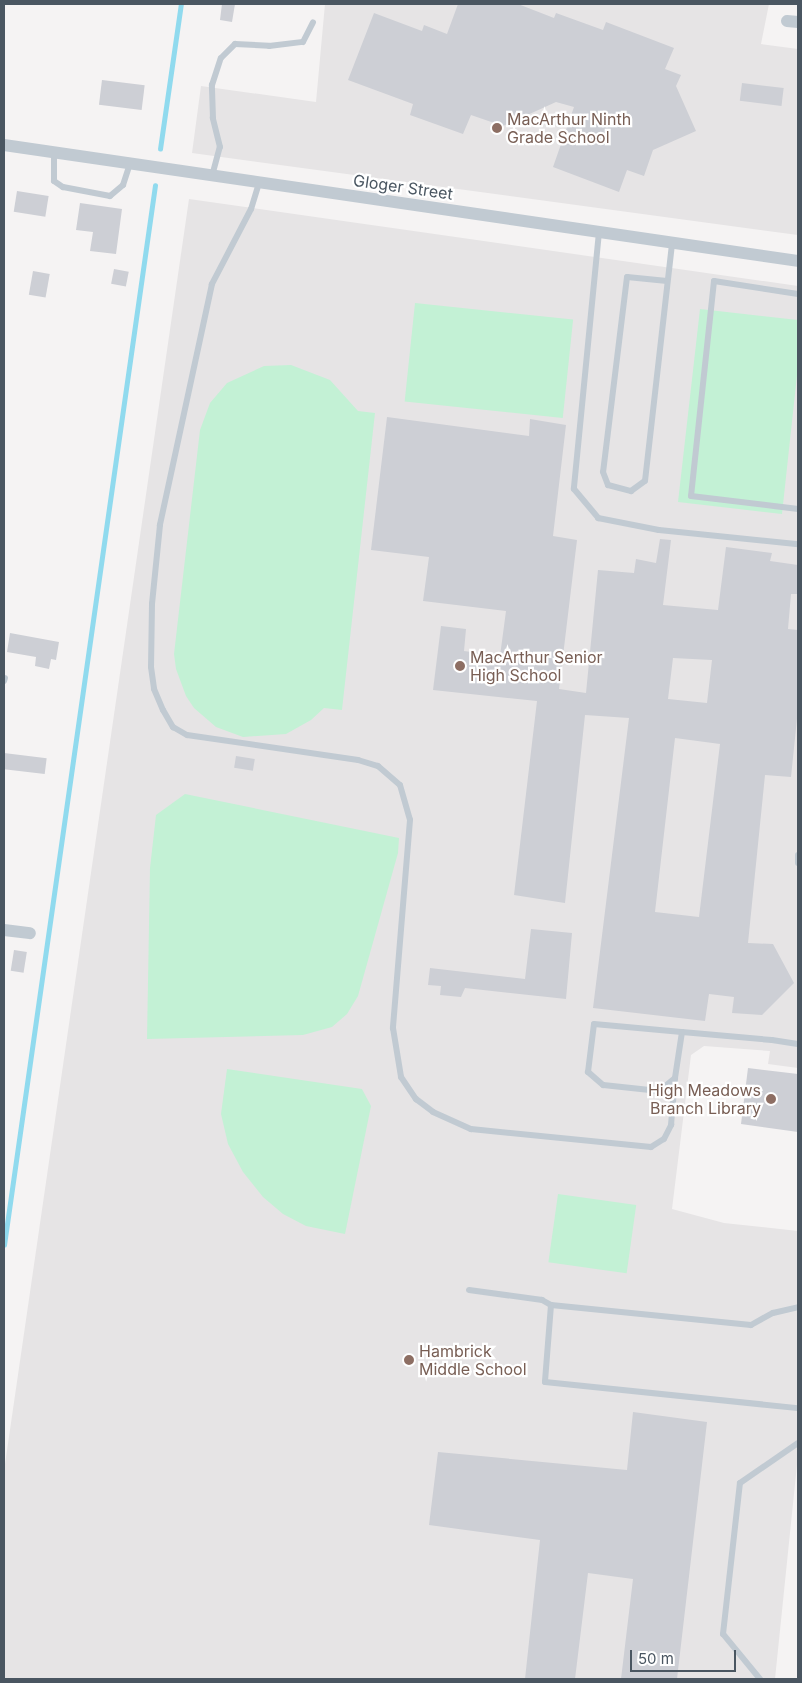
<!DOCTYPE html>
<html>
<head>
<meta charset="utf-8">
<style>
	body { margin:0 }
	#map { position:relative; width:802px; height:1683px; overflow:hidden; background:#f5f3f3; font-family:Inter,sans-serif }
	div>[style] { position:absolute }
	.education>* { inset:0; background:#e6e4e5 }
	.green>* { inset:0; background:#c3f1d5; transform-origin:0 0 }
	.stream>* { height:4.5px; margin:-2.25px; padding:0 2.25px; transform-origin:2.25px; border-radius:2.25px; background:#90daee }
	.building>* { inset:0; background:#cdcfd5; transform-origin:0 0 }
	.lane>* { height:6px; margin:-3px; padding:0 3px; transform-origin:3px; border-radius:3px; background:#c1cad2 }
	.street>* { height:12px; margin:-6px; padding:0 6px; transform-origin:6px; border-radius:6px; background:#c1cad2 }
	.dots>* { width:14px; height:14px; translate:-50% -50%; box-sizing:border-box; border:2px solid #fff; border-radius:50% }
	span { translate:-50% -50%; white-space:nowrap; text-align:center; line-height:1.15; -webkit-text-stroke:4.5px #fff; paint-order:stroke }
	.education-label { font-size:16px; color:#785e54 }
	.left { translate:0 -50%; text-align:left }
	.right { translate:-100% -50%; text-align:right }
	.street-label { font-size:16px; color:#4a5661 }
	.frame { position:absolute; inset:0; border:5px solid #4a5661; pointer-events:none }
	.scale { position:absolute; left:630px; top:1650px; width:106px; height:22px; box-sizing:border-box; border:2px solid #4a5661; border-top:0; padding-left:6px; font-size:15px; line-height:18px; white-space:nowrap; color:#4a5661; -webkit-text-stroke:4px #fff; paint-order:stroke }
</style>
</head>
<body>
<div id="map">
	<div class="education">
		<i style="clip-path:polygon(325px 4px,769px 4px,761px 44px,798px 49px,798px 235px,192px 153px,201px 86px,316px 102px)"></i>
		<i style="clip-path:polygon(189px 199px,798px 286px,798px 1068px,768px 1064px,770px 1051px,704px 1046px,691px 1055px,672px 1209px,724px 1223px,798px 1231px,798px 1455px,775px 1679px,4px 1679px,4px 1471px)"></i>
	</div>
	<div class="green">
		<i style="left:415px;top:303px;width:159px;height:99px;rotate:6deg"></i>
		<i style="clip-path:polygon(700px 309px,798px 320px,798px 366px,782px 514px,678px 502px)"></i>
		<i style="clip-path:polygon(291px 365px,330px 380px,358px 411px,375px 413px,342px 710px,324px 708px,311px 720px,286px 734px,243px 737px,216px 727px,194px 708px,186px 696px,176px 669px,174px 654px,200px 430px,210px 403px,227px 383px,264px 366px)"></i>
		<i style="clip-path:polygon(185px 794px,399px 838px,398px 853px,358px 996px,347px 1014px,332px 1027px,303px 1035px,147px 1039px,150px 868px,156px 815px)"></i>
		<i style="clip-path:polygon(227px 1069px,362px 1089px,371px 1106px,345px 1234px,306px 1226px,283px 1214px,263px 1197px,243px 1172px,228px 1144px,221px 1114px)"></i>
		<i style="left:558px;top:1194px;width:79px;height:69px;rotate:8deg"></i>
	</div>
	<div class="stream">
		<i style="left:160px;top:149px;width:147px;rotate:-81.8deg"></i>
		<i style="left:4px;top:1245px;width:1070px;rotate:-81.89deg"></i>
	</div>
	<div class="building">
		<i style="clip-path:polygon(222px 4px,235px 4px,232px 22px,220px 20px)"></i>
		<i style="clip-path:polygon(458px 4px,518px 4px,554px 18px,556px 13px,603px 30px,606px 22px,674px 48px,665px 69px,681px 75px,676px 86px,696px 131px,653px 150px,644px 176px,627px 170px,619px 192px,553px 167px,574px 107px,556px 102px,503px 126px,471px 115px,463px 134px,410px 115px,413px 104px,348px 80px,374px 13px,422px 31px,424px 25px,447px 34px)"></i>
		<i style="left:102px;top:80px;width:43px;height:25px;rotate:7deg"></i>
		<i style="left:742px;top:83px;width:42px;height:18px;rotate:7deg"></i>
		<i style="left:17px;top:191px;width:32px;height:21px;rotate:9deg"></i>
		<i style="clip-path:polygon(80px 203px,122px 209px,116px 254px,90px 251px,93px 232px,76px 230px)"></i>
		<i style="left:114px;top:269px;width:15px;height:15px;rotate:11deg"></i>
		<i style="left:33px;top:271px;width:17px;height:24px;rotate:10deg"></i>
		<i style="clip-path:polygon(evenodd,387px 417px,529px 436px,530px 419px,566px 425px,553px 536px,577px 540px,559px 689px,586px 693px,598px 570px,634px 573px,636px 559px,656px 563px,660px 539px,671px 540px,663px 605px,718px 610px,726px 547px,772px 553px,770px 561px,798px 565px,798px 594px,791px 594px,788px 629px,798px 630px,798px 709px,791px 777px,765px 775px,748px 943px,773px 944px,794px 983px,762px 1015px,732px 1013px,734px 997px,709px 994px,705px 1021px,593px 1008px,629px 718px,585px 715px,565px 903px,514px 895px,537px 701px,433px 690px,441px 626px,466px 629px,464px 651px,500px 656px,506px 611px,423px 601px,429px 557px,371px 550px,387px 417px,673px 658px,712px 660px,707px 703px,668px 699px,673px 658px,387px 417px,675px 738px,720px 744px,699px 917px,655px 912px,675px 738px)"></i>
		<i style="clip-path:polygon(10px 633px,59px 642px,56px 660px,51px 659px,49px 669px,35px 666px,36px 657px,7px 652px)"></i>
		<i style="left:4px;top:753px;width:43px;height:16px;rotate:7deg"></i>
		<i style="left:236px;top:756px;width:19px;height:12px;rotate:9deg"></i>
		<i style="clip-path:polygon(531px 929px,572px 933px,566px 999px,465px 988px,461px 997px,440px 995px,441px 986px,428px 985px,430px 968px,525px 979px)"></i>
		<i style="left:14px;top:950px;width:13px;height:21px;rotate:9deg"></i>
		<i style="clip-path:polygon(748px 1068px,798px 1074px,798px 1132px,741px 1124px)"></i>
		<i style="clip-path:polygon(633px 1412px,707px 1422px,677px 1679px,621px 1679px,633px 1579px,588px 1573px,575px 1679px,525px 1679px,540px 1540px,429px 1525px,438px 1452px,627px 1470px)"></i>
	</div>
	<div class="lane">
		<i style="left:54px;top:153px;width:28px;rotate:90deg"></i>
		<i style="left:54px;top:181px;width:11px;rotate:34deg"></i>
		<i style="left:63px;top:187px;width:48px;rotate:10.8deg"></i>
		<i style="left:110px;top:196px;width:17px;rotate:-40deg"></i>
		<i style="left:123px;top:185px;width:22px;rotate:-72deg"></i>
		<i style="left:212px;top:176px;width:30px;rotate:-75deg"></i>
		<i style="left:220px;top:147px;width:30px;rotate:-104deg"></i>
		<i style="left:213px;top:118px;width:33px;rotate:-92deg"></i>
		<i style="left:212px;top:85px;width:28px;rotate:-72deg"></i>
		<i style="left:221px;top:58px;width:20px;rotate:-45deg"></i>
		<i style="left:235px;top:44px;width:34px;rotate:3deg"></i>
		<i style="left:269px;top:46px;width:34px;rotate:-7deg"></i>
		<i style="left:303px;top:42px;width:22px;rotate:-63deg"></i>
		<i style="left:259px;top:183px;width:27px;rotate:107deg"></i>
		<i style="left:251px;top:209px;width:85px;rotate:117.5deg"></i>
		<i style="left:212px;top:284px;width:247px;rotate:102.2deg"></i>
		<i style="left:160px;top:525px;width:79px;rotate:95.8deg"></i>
		<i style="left:152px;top:604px;width:63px;rotate:90.9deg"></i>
		<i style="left:151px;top:667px;width:22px;rotate:82deg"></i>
		<i style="left:154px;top:689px;width:23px;rotate:67deg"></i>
		<i style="left:163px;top:710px;width:20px;rotate:60deg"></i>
		<i style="left:173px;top:727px;width:16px;rotate:30deg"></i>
		<i style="left:187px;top:735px;width:173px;rotate:8.3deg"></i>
		<i style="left:358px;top:760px;width:21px;rotate:17deg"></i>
		<i style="left:378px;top:766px;width:29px;rotate:41deg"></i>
		<i style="left:400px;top:785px;width:36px;rotate:74deg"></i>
		<i style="left:410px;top:820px;width:209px;rotate:94.7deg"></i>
		<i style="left:393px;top:1028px;width:50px;rotate:80.7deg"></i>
		<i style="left:401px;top:1077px;width:27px;rotate:56deg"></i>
		<i style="left:416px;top:1099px;width:21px;rotate:37deg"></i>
		<i style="left:433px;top:1112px;width:42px;rotate:24.1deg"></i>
		<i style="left:471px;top:1129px;width:181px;rotate:5.7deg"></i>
		<i style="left:651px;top:1147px;width:15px;rotate:-32deg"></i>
		<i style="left:664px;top:1139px;width:16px;rotate:-63deg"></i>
		<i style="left:671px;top:1125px;width:47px;rotate:-85.1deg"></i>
		<i style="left:599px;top:232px;width:258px;rotate:95.6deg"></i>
		<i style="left:574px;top:489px;width:38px;rotate:50deg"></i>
		<i style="left:598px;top:518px;width:62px;rotate:11.1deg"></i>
		<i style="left:659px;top:530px;width:140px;rotate:5.8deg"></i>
		<i style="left:667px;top:281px;width:40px;rotate:-174.3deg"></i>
		<i style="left:627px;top:277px;width:196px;rotate:97deg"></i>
		<i style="left:603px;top:472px;width:14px;rotate:69deg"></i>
		<i style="left:608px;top:485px;width:24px;rotate:15deg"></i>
		<i style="left:631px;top:491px;width:17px;rotate:-36deg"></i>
		<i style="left:645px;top:481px;width:240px;rotate:-83.5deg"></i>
		<i style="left:798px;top:294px;width:85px;rotate:-171.2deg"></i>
		<i style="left:714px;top:281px;width:216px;rotate:96.1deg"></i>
		<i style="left:691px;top:496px;width:108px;rotate:6.9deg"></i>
		<i style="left:4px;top:681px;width:3px;rotate:-72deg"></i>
		<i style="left:798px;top:855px;width:8px;rotate:90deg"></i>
		<i style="left:682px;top:1032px;width:47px;rotate:98.7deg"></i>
		<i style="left:675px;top:1078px;width:21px;rotate:141deg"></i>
		<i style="left:659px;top:1091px;width:56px;rotate:-173.9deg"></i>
		<i style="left:603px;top:1085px;width:20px;rotate:-139deg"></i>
		<i style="left:588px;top:1072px;width:48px;rotate:-82.9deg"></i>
		<i style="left:594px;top:1024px;width:88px;rotate:5.2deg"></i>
		<i style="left:682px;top:1032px;width:90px;rotate:5.1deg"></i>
		<i style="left:772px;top:1040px;width:26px;rotate:9deg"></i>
		<i style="left:469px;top:1290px;width:74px;rotate:7.8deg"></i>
		<i style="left:542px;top:1300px;width:10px;rotate:29deg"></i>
		<i style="left:551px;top:1305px;width:201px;rotate:5.7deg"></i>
		<i style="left:751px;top:1325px;width:25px;rotate:-29deg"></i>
		<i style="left:773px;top:1313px;width:26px;rotate:-13deg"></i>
		<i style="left:551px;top:1305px;width:77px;rotate:94.5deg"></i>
		<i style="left:545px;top:1382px;width:254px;rotate:5.9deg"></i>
		<i style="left:760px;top:1679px;width:58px;rotate:-129.4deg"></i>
		<i style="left:723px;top:1634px;width:152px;rotate:-83.6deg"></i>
		<i style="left:740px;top:1483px;width:70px;rotate:-34.6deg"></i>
	</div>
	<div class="street">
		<i style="left:787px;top:21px;width:11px;rotate:5deg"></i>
		<i style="left:4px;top:145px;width:802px;rotate:8.31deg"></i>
		<i style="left:4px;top:930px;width:26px;rotate:7deg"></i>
	</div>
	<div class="dots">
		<i style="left:497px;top:128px;background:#8d6e63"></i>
		<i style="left:460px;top:666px;background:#8d6e63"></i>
		<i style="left:771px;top:1099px;background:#8d6e63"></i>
		<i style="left:409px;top:1360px;background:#8d6e63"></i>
	</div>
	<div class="education-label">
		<span class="left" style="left:507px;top:128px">MacArthur Ninth<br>Grade School</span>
		<span class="left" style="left:470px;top:666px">MacArthur Senior<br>High School</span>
		<span class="right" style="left:761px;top:1099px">High Meadows<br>Branch Library</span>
		<span class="left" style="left:419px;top:1360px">Hambrick<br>Middle School</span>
	</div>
	<div class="street-label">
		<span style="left:403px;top:187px;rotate:8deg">Gloger Street</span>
	</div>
	<div class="frame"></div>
	<div class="scale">50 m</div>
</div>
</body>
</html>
